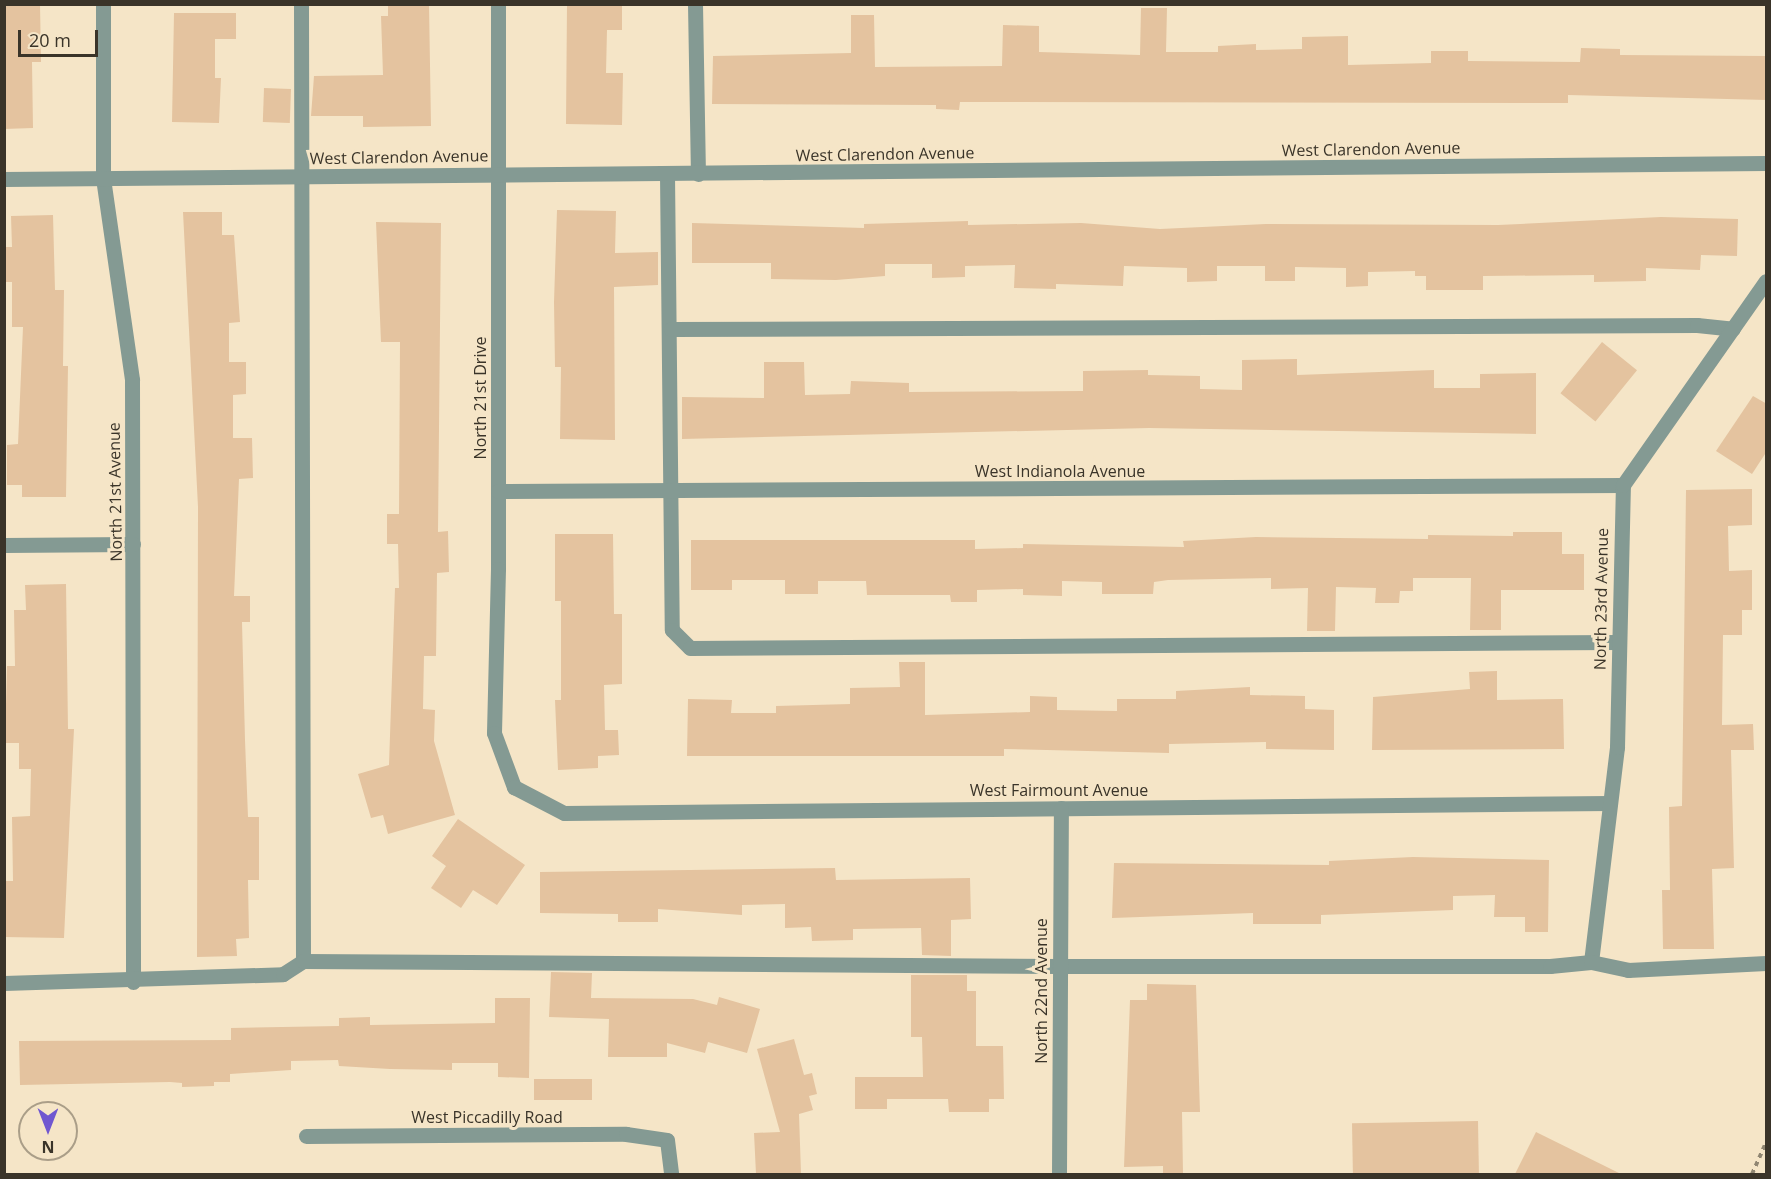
<!DOCTYPE html>
<html>
<head>
<meta charset="utf-8">
<style>
	body { margin:0 }
	#map { position:relative; width:1771px; height:1179px; overflow:hidden; background:#f5e5c7; font-family:"Open Sans",sans-serif }
	div>[style] { position:absolute }
	.building>* { inset:0; background:#e4c39f; transform-origin:0 0 }
	.path>* { height:4px; margin-top:-2px; transform-origin:0; background:repeating-linear-gradient(90deg,#908672 0 4.5px,transparent 0 9px) }
	.minor>* { height:15px; margin:-7.5px; padding:0 7.5px; transform-origin:7.5px; border-radius:7.5px; background:#849a93 }
	span { translate:-50% -50%; white-space:nowrap; text-align:center; line-height:1.15; -webkit-text-stroke:6px #f5e5c7; paint-order:stroke }
	.street-label { font-size:16px; color:#3a3429 }
	.frame { position:absolute; inset:0; border:6px solid #3a3429; pointer-events:none }
	.north { position:absolute; left:18px; top:1101px; width:60px; height:60px; box-sizing:border-box; background:#f5e5c7; border:2px solid #aa9e88; border-radius:50%; rotate:180deg; font-size:16px; font-weight:700; line-height:24px; text-align:center; color:#3a3429 }
	.north::after { content:''; display:block; margin:auto; width:21px; height:27px; background:#7057d0; clip-path:polygon(50% 0,100% 100%,50% 72%,0 100%) }
	.scale { position:absolute; left:18px; top:30px; width:80px; height:27px; box-sizing:border-box; border:3px solid #3a3429; border-top:0; padding-left:8px; font-size:18px; line-height:21px; white-space:nowrap; color:#3a3429; -webkit-text-stroke:4px #f5e5c7; paint-order:stroke }
</style>
</head>
<body>
<div id="map">
	<div class="building">
		<i style="clip-path:polygon(4px 4px,40px 4px,41px 62px,32px 62px,33px 128px,4px 129px)"></i>
		<i style="clip-path:polygon(429px 4px,431px 126px,363px 127px,363px 116px,311px 116px,314px 76px,383px 75px,381px 16px,388px 16px,388px 5px)"></i>
		<i style="clip-path:polygon(567px 4px,622px 4px,622px 30px,607px 30px,606px 73px,623px 73px,622px 125px,566px 124px)"></i>
		<i style="clip-path:polygon(1141px 8px,1167px 8px,1166px 52px,1218px 52px,1218px 46px,1256px 44px,1256px 50px,1302px 49px,1302px 37px,1348px 36px,1348px 65px,1431px 63px,1431px 51px,1468px 51px,1468px 61px,1580px 62px,1581px 48px,1620px 49px,1620px 55px,1767px 56px,1767px 100px,1568px 95px,1568px 103px,960px 102px,959px 110px,936px 109px,936px 105px,712px 104px,713px 56px,851px 53px,851px 15px,874px 15px,875px 67px,1002px 66px,1003px 25px,1039px 26px,1039px 52px,1140px 55px)"></i>
		<i style="clip-path:polygon(174px 13px,236px 13px,236px 39px,215px 39px,215px 78px,221px 78px,219px 123px,172px 122px)"></i>
		<i style="left:264px;top:88px;width:27px;height:34px;rotate:2deg"></i>
		<i style="clip-path:polygon(557px 210px,616px 211px,615px 253px,658px 252px,658px 285px,614px 287px,615px 440px,560px 439px,561px 367px,555px 367px,554px 302px)"></i>
		<i style="clip-path:polygon(183px 212px,222px 212px,222px 235px,234px 235px,240px 322px,229px 323px,229px 362px,246px 362px,246px 394px,233px 395px,233px 438px,252px 438px,253px 478px,239px 479px,234px 596px,250px 596px,250px 622px,242px 622px,245px 740px,248px 817px,259px 817px,259px 880px,248px 880px,249px 938px,236px 939px,237px 956px,197px 957px,198px 507px)"></i>
		<i style="clip-path:polygon(53px 215px,55px 290px,64px 290px,63px 366px,68px 366px,66px 497px,22px 497px,22px 485px,7px 485px,7px 445px,18px 444px,23px 327px,12px 327px,12px 282px,4px 282px,4px 247px,12px 247px,11px 216px)"></i>
		<i style="clip-path:polygon(1661px 217px,1738px 219px,1737px 256px,1701px 255px,1700px 270px,1646px 268px,1646px 281px,1594px 282px,1594px 275px,1483px 276px,1483px 290px,1426px 290px,1426px 276px,1415px 276px,1415px 271px,1368px 272px,1368px 286px,1346px 287px,1346px 268px,1295px 267px,1295px 281px,1265px 281px,1265px 266px,1217px 266px,1217px 281px,1187px 282px,1187px 268px,1124px 266px,1123px 286px,1056px 284px,1056px 289px,1014px 288px,1015px 265px,965px 266px,965px 277px,932px 278px,932px 264px,885px 264px,885px 276px,836px 280px,771px 279px,771px 263px,692px 263px,692px 223px,864px 228px,864px 224px,968px 221px,968px 225px,1081px 223px,1160px 229px,1266px 224px,1498px 225px)"></i>
		<i style="clip-path:polygon(376px 222px,441px 223px,438px 532px,448px 531px,449px 572px,437px 573px,436px 656px,424px 656px,423px 709px,435px 710px,434px 741px,455px 815px,388px 834px,383px 815px,371px 818px,358px 774px,389px 765px,395px 588px,399px 588px,398px 544px,387px 544px,387px 514px,399px 514px,400px 342px,381px 342px)"></i>
		<i style="left:1602px;top:342px;width:45px;height:66px;rotate:39deg"></i>
		<i style="clip-path:polygon(1297px 359px,1297px 375px,1434px 370px,1434px 388px,1480px 388px,1480px 374px,1536px 373px,1536px 434px,1149px 428px,682px 439px,682px 397px,764px 398px,764px 362px,804px 362px,805px 395px,850px 394px,851px 381px,909px 383px,909px 392px,1083px 391px,1083px 371px,1148px 370px,1148px 375px,1200px 376px,1200px 389px,1242px 390px,1242px 360px)"></i>
		<i style="clip-path:polygon(1753px 396px,1767px 404px,1767px 451px,1752px 474px,1716px 451px)"></i>
		<i style="clip-path:polygon(1752px 489px,1752px 525px,1728px 526px,1729px 571px,1752px 570px,1752px 610px,1742px 610px,1742px 635px,1723px 635px,1722px 725px,1753px 724px,1754px 750px,1731px 750px,1734px 868px,1712px 869px,1714px 949px,1663px 949px,1662px 890px,1670px 890px,1669px 807px,1682px 806px,1686px 490px)"></i>
		<i style="clip-path:polygon(1513px 532px,1562px 532px,1562px 554px,1584px 554px,1584px 590px,1501px 590px,1501px 630px,1470px 630px,1471px 578px,1413px 578px,1413px 591px,1400px 591px,1399px 603px,1375px 603px,1376px 588px,1336px 587px,1335px 631px,1307px 631px,1308px 588px,1271px 589px,1271px 578px,1168px 580px,1154px 582px,1153px 594px,1102px 594px,1102px 582px,1062px 581px,1062px 596px,1023px 595px,1023px 589px,977px 590px,977px 602px,951px 602px,950px 595px,867px 595px,866px 581px,818px 581px,818px 594px,785px 594px,785px 580px,732px 580px,732px 590px,691px 590px,691px 540px,975px 540px,975px 549px,1023px 548px,1023px 544px,1184px 547px,1183px 541px,1256px 537px,1428px 539px,1428px 535px,1513px 536px)"></i>
		<i style="clip-path:polygon(555px 534px,613px 534px,614px 614px,622px 614px,622px 684px,604px 685px,605px 730px,618px 730px,619px 755px,598px 756px,598px 768px,558px 770px,555px 700px,561px 700px,561px 601px,555px 601px)"></i>
		<i style="clip-path:polygon(66px 584px,68px 729px,74px 729px,64px 938px,4px 937px,4px 881px,13px 881px,12px 817px,30px 816px,31px 769px,19px 769px,19px 743px,5px 743px,7px 666px,15px 666px,14px 610px,26px 610px,25px 585px)"></i>
		<i style="clip-path:polygon(899px 662px,925px 662px,925px 715px,1030px 712px,1030px 696px,1057px 697px,1057px 710px,1117px 711px,1117px 699px,1176px 699px,1176px 691px,1250px 687px,1250px 695px,1305px 696px,1305px 709px,1334px 710px,1334px 750px,1266px 749px,1266px 742px,1169px 744px,1169px 753px,1004px 749px,1004px 756px,687px 756px,688px 699px,732px 700px,731px 713px,776px 713px,776px 706px,850px 704px,850px 688px,900px 687px)"></i>
		<i style="clip-path:polygon(1497px 671px,1497px 700px,1563px 699px,1564px 749px,1372px 750px,1373px 697px,1470px 689px,1469px 672px)"></i>
		<i style="clip-path:polygon(458px 819px,525px 865px,497px 905px,473px 890px,461px 908px,431px 888px,446px 866px,432px 856px)"></i>
		<i style="clip-path:polygon(1413px 857px,1549px 860px,1548px 932px,1525px 932px,1525px 917px,1494px 917px,1495px 895px,1453px 896px,1453px 910px,1321px 915px,1321px 924px,1253px 924px,1253px 913px,1112px 918px,1114px 863px,1329px 865px,1329px 861px)"></i>
		<i style="clip-path:polygon(835px 868px,836px 880px,970px 878px,971px 919px,951px 920px,951px 956px,922px 955px,921px 928px,853px 929px,853px 940px,812px 941px,811px 927px,785px 928px,785px 904px,742px 905px,742px 915px,658px 909px,658px 922px,618px 922px,618px 914px,540px 913px,540px 872px)"></i>
		<i style="clip-path:polygon(551px 972px,592px 973px,591px 998px,693px 999px,717px 1005px,719px 997px,760px 1009px,747px 1053px,708px 1042px,705px 1053px,667px 1043px,667px 1057px,608px 1057px,609px 1019px,549px 1017px)"></i>
		<i style="clip-path:polygon(911px 975px,967px 975px,967px 991px,976px 991px,976px 1046px,1003px 1046px,1004px 1099px,989px 1099px,989px 1112px,949px 1112px,948px 1099px,887px 1099px,887px 1109px,855px 1109px,855px 1077px,923px 1077px,922px 1037px,911px 1037px)"></i>
		<i style="clip-path:polygon(1147px 984px,1196px 985px,1200px 1112px,1182px 1112px,1183px 1174px,1163px 1174px,1163px 1166px,1124px 1167px,1130px 1000px,1147px 1000px)"></i>
		<i style="clip-path:polygon(495px 998px,530px 998px,529px 1078px,498px 1077px,498px 1063px,452px 1063px,452px 1070px,390px 1069px,339px 1066px,338px 1060px,291px 1061px,291px 1070px,230px 1074px,230px 1082px,214px 1082px,214px 1086px,182px 1087px,182px 1083px,170px 1082px,20px 1085px,19px 1041px,231px 1040px,231px 1028px,339px 1026px,339px 1018px,370px 1017px,370px 1025px,495px 1023px)"></i>
		<i style="clip-path:polygon(794px 1039px,804px 1075px,812px 1073px,817px 1094px,809px 1096px,813px 1110px,799px 1114px,801px 1174px,756px 1174px,754px 1133px,780px 1132px,757px 1049px)"></i>
		<i style="left:592px;top:1079px;width:21px;height:58px;rotate:90deg"></i>
		<i style="left:1478px;top:1121px;width:53px;height:126px;rotate:89deg"></i>
		<i style="clip-path:polygon(1536px 1132px,1621px 1174px,1515px 1174px)"></i>
	</div>
	<div class="path">
		<i style="left:1752px;top:1174px;width:34px;rotate:-66deg"></i>
	</div>
	<div class="minor">
		<i style="left:103px;top:4px;width:174px;rotate:90deg"></i>
		<i style="left:103px;top:178px;width:204px;rotate:81.8deg"></i>
		<i style="left:132px;top:380px;width:602px;rotate:89.9deg"></i>
		<i style="left:301px;top:4px;width:957px;rotate:89.88deg"></i>
		<i style="left:498px;top:4px;width:565px;rotate:90deg"></i>
		<i style="left:498px;top:569px;width:164px;rotate:91.4deg"></i>
		<i style="left:494px;top:733px;width:58px;rotate:69.7deg"></i>
		<i style="left:514px;top:787px;width:56px;rotate:27.5deg"></i>
		<i style="left:564px;top:813px;width:1046px;rotate:-0.55deg"></i>
		<i style="left:695px;top:4px;width:170px;rotate:89deg"></i>
		<i style="left:667px;top:174px;width:456px;rotate:89.4deg"></i>
		<i style="left:672px;top:630px;width:25px;rotate:45deg"></i>
		<i style="left:690px;top:648px;width:928px;rotate:-0.37deg"></i>
		<i style="left:4px;top:179px;width:1762px;rotate:-0.52deg"></i>
		<i style="left:671px;top:329px;width:1026px;rotate:-0.22deg"></i>
		<i style="left:1697px;top:325px;width:36px;rotate:6deg"></i>
		<i style="left:498px;top:491px;width:1125px;rotate:-0.31deg"></i>
		<i style="left:4px;top:545px;width:129px;rotate:-0.4deg"></i>
		<i style="left:1591px;top:962px;width:217px;rotate:-83.1deg"></i>
		<i style="left:1617px;top:747px;width:262px;rotate:-88.7deg"></i>
		<i style="left:1623px;top:485px;width:249px;rotate:-55deg"></i>
		<i style="left:4px;top:983px;width:279px;rotate:-1.8deg"></i>
		<i style="left:283px;top:974px;width:24px;rotate:-33deg"></i>
		<i style="left:303px;top:961px;width:756px;rotate:0.38deg"></i>
		<i style="left:1059px;top:966px;width:491px"></i>
		<i style="left:1550px;top:966px;width:41px;rotate:-5.6deg"></i>
		<i style="left:1591px;top:962px;width:38px;rotate:12deg"></i>
		<i style="left:1628px;top:970px;width:138px;rotate:-2.9deg"></i>
		<i style="left:306px;top:1136px;width:320px;rotate:-0.4deg"></i>
		<i style="left:626px;top:1134px;width:41px;rotate:8.3deg"></i>
		<i style="left:667px;top:1140px;width:34px;rotate:83deg"></i>
		<i style="left:1059px;top:1174px;width:366px;rotate:-89.7deg"></i>
	</div>
	<div class="street-label">
		<span style="left:1371px;top:149px;rotate:-1deg">West Clarendon Avenue</span>
		<span style="left:885px;top:154px;rotate:-1deg">West Clarendon Avenue</span>
		<span style="left:399px;top:157px;rotate:-1deg">West Clarendon Avenue</span>
		<span style="left:480px;top:398px;rotate:-90deg">North 21st Drive</span>
		<span style="left:1060px;top:471px">West Indianola Avenue</span>
		<span style="left:115px;top:492px;rotate:-91deg">North 21st Avenue</span>
		<span style="left:1601px;top:599px;rotate:-89deg">North 23rd Avenue</span>
		<span style="left:1059px;top:790px">West Fairmount Avenue</span>
		<span style="left:1041px;top:991px;rotate:-90deg">North 22nd Avenue</span>
		<span style="left:487px;top:1117px">West Piccadilly Road</span>
	</div>
	<div class="frame"></div>
	<div class="north">N</div>
	<div class="scale">20 m</div>
</div>
</body>
</html>
